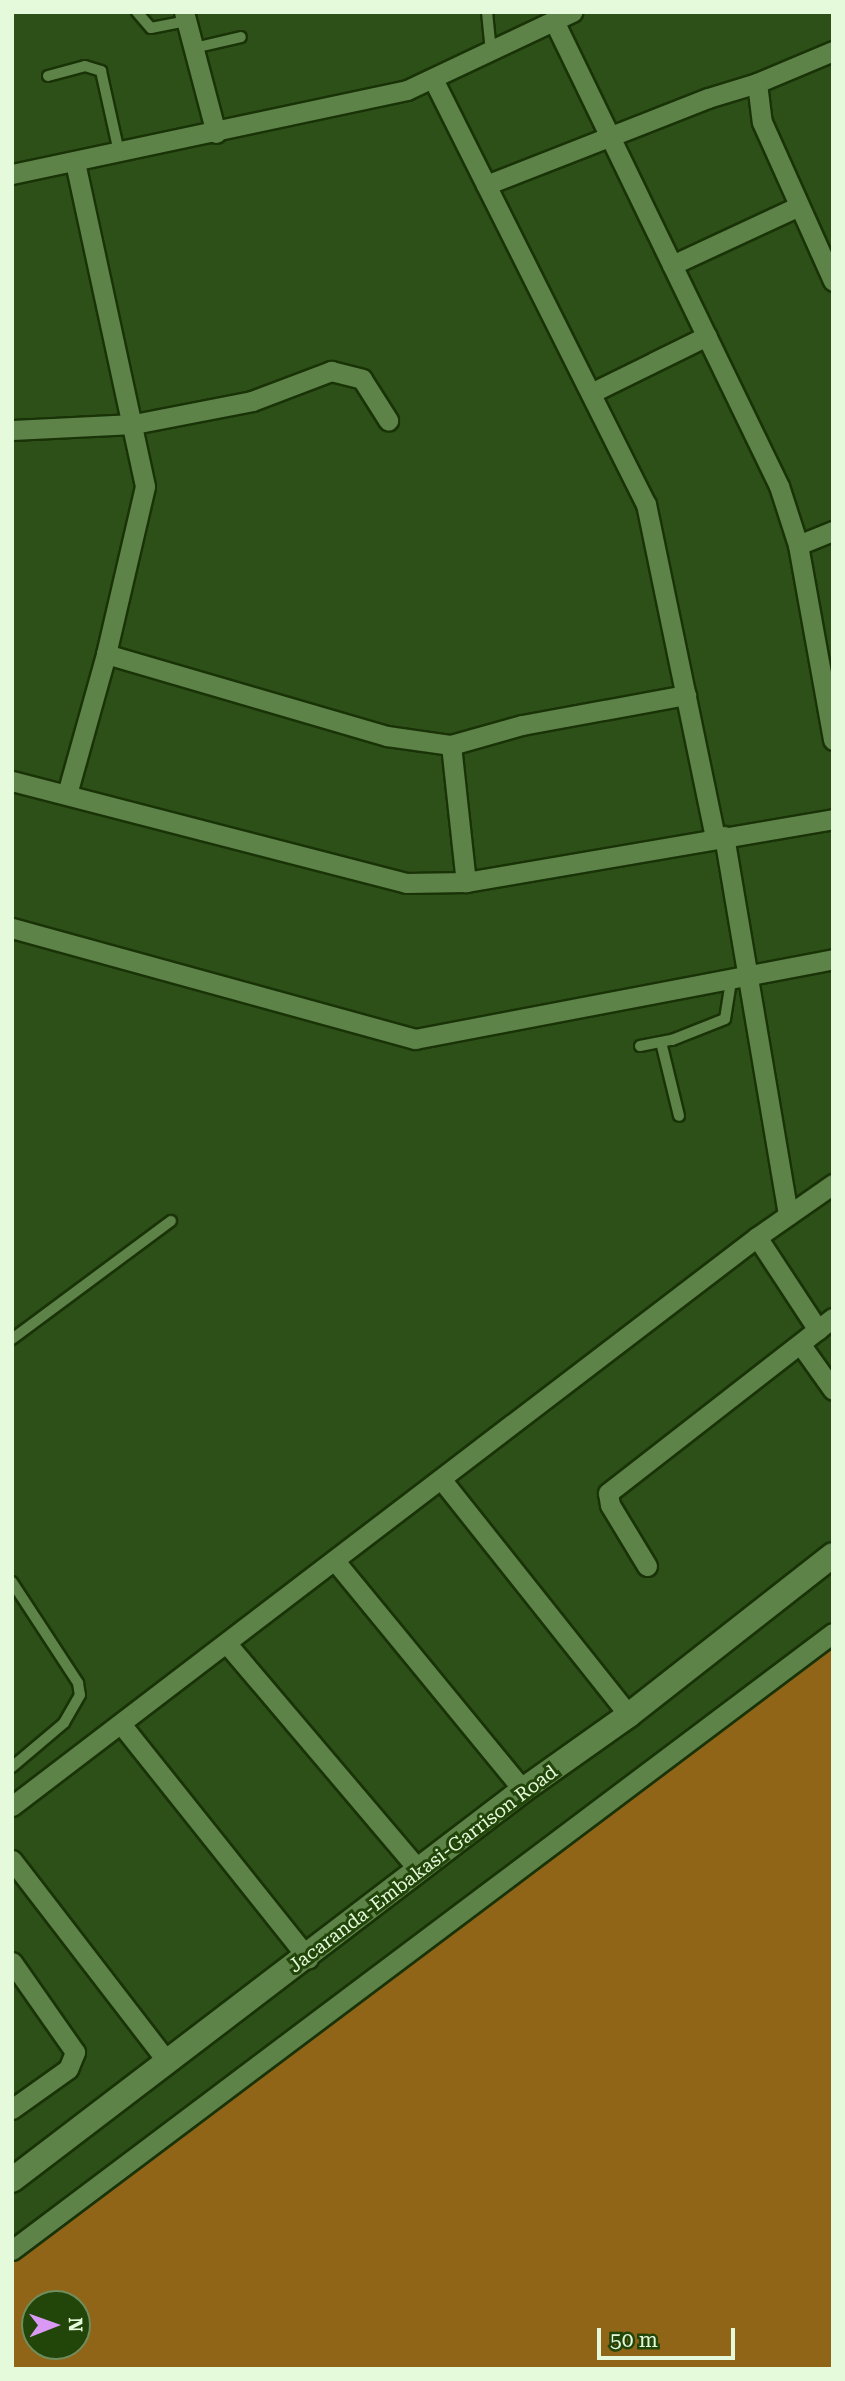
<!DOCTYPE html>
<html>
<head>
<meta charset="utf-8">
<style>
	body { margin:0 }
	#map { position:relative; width:845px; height:2381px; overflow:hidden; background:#2c5017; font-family:"Roboto Serif",serif }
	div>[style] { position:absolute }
	.green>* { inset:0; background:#916517 }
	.roads { filter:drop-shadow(2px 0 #193307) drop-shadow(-2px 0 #193307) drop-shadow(0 2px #193307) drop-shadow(0 -2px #193307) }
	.service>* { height:10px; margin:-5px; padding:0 5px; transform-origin:5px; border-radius:5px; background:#5d8349 }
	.minor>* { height:19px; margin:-9.5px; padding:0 9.5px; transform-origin:9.5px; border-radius:9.5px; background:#5d8349 }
	.tertiary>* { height:24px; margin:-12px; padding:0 12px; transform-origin:12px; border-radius:12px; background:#5d8349 }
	span { translate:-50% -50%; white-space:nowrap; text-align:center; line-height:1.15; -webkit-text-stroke:6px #224509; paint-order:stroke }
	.street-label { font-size:19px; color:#e5fadb }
	.frame { position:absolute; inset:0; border:14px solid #e5fadb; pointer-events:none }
	.north { position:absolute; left:21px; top:2290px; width:70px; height:70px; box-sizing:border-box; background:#224509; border:2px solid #708d5d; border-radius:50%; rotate:89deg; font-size:19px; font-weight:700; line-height:28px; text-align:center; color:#e5fadb }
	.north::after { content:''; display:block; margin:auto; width:24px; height:32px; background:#db99f6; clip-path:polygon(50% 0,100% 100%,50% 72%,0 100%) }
	.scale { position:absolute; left:597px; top:2328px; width:138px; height:32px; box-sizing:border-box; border:4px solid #e5fadb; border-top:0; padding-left:9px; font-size:21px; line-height:24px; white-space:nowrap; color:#e5fadb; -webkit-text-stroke:5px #224509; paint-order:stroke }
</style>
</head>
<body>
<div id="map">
	<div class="green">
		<i style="clip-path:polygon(evenodd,833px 1644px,833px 2369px,12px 2369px,12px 2256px,833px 1644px,35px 2304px,77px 2304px,77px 2346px,35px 2346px,35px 2304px)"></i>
	</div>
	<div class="roads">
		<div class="service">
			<i style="left:137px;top:12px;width:21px;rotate:49deg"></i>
			<i style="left:151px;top:28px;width:37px;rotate:-11deg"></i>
			<i style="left:487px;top:12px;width:40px;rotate:84.3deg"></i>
			<i style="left:194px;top:48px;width:48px;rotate:-13.2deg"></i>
			<i style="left:48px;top:76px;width:38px;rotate:-15deg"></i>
			<i style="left:85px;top:66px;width:17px;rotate:17deg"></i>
			<i style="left:101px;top:71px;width:83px;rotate:77.5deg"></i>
			<i style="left:661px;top:1042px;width:76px;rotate:76.3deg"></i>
			<i style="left:640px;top:1046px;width:33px;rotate:-11deg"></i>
			<i style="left:672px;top:1040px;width:57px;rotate:-21.6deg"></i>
			<i style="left:725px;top:1019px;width:38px;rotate:-81deg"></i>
			<i style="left:12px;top:1339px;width:198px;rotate:-36.6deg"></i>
			<i style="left:12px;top:1582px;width:121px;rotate:56.8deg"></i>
			<i style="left:78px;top:1683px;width:12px;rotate:81deg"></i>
			<i style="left:80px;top:1695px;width:32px;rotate:120deg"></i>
			<i style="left:64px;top:1723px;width:68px;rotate:139.8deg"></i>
		</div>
		<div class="minor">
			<i style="left:184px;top:12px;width:125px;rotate:75.2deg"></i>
			<i style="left:554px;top:21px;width:517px;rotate:64.18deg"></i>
			<i style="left:779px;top:486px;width:62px;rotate:72.1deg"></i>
			<i style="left:798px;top:545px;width:198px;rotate:79.8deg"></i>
			<i style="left:833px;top:51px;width:82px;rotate:157.2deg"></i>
			<i style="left:757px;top:83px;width:39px;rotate:83deg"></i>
			<i style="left:762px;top:122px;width:174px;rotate:65.9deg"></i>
			<i style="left:434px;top:81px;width:473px;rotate:63.4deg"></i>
			<i style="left:646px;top:504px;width:341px;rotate:78.3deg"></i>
			<i style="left:12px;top:174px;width:404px;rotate:-12deg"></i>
			<i style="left:407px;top:90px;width:183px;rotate:-25.3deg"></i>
			<i style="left:486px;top:185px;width:238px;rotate:-21.4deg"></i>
			<i style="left:708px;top:98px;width:51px;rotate:-17deg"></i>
			<i style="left:672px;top:265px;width:138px;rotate:-24.9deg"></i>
			<i style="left:591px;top:393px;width:129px;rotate:-26.2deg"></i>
			<i style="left:12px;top:430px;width:122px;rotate:-2.8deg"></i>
			<i style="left:134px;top:424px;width:120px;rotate:-11deg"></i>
			<i style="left:252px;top:401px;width:85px;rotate:-20.8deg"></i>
			<i style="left:331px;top:371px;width:32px;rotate:14deg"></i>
			<i style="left:362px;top:379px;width:49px;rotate:57.6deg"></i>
			<i style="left:798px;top:545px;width:38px;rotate:-22deg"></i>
			<i style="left:106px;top:654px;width:293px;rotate:16.3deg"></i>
			<i style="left:387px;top:736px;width:65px;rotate:8deg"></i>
			<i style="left:451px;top:745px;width:74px;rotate:-15.7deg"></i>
			<i style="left:522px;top:725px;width:167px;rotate:-10.4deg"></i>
			<i style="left:451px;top:745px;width:138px;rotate:83.8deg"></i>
			<i style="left:12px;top:781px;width:407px;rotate:14.5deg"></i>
			<i style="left:406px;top:883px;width:60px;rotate:-1deg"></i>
			<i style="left:466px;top:882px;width:372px;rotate:-9.7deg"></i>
			<i style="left:67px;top:794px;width:145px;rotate:-74.4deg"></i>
			<i style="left:106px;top:654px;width:172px;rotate:-76.9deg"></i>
			<i style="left:145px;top:486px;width:332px;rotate:-102.2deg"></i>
			<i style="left:724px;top:836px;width:384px;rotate:80.4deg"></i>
			<i style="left:12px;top:928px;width:418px;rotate:15.4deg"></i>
			<i style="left:415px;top:1039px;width:426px;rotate:-10.8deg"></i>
			<i style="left:757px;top:1237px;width:111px;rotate:56.7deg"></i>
			<i style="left:801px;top:1345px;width:55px;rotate:54.6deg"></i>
			<i style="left:441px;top:1479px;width:302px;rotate:51.5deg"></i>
			<i style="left:335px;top:1561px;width:296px;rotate:50.6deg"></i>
			<i style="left:647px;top:1566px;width:71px;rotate:-121.2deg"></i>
			<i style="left:610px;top:1505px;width:12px;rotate:-99deg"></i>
			<i style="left:608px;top:1493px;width:285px;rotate:-37.9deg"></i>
			<i style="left:228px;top:1645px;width:295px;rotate:49.7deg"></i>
			<i style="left:121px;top:1724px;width:300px;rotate:51.4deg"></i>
			<i style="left:12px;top:1806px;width:937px;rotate:-37.37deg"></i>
			<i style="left:757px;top:1237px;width:93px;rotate:-34.9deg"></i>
			<i style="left:12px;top:1860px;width:254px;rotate:52.4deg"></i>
			<i style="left:12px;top:1962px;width:110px;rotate:55deg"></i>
			<i style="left:75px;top:2052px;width:18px;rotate:112deg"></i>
			<i style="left:68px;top:2069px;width:69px;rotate:144.5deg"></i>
			<i style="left:12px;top:2250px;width:1027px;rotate:-36.93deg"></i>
		</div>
		<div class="tertiary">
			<i style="left:12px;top:2180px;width:643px;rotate:-37.35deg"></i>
			<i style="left:523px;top:1790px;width:130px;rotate:-35.3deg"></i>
			<i style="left:629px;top:1715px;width:259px;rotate:-38.1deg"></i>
		</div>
	</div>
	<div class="street-label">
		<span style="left:423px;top:1869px;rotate:-37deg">Jacaranda-Embakasi-Garrison Road</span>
	</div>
	<div class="frame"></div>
	<div class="north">N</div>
	<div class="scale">50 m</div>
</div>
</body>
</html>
